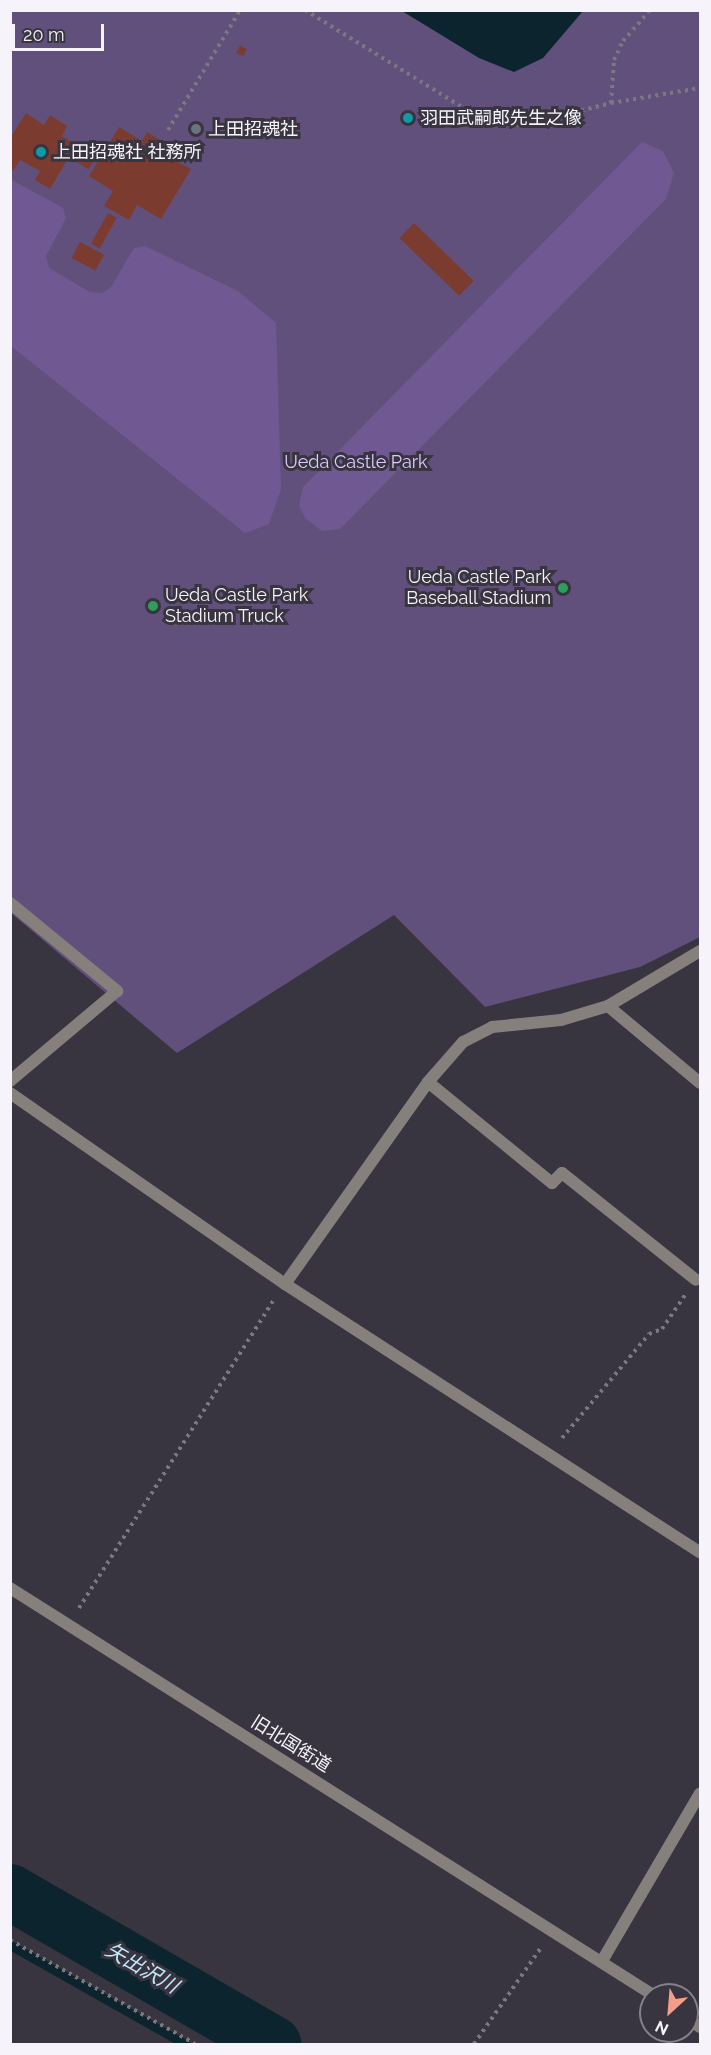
<!DOCTYPE html>
<html>
<head>
<meta charset="utf-8">
<style>
	body { margin:0 }
	#map { position:relative; width:711px; height:2055px; overflow:hidden; background:#393540; font-family:Raleway,"Noto Sans JP",sans-serif }
	div>[style] { position:absolute }
	.green>* { inset:0; background:#61507c }
	.forest>* { inset:0; background:#705992 }
	.water>* { inset:0; background:#0b242e }
	.stream>* { height:9px; margin:-4.5px; padding:0 4.5px; transform-origin:4.5px; border-radius:4.5px; background:#0b242e }
	.river>* { height:56px; margin:-28px; padding:0 28px; transform-origin:28px; border-radius:28px; background:#0b242e }
	.building>* { inset:0; background:#7b3c2f; transform-origin:0 0 }
	.path>* { height:4px; margin-top:-2px; transform-origin:0; background:repeating-linear-gradient(90deg,#7b7881 0 3px,transparent 0 7.5px) }
	.service>* { height:12px; margin:-6px; padding:0 6px; transform-origin:6px; border-radius:6px; background:#86807d }
	.minor>* { height:12px; margin:-6px; padding:0 6px; transform-origin:6px; border-radius:6px; background:#86807d }
	.dots>* { width:16px; height:16px; translate:-50% -50%; box-sizing:border-box; border:3px solid #393540; border-radius:50% }
	span { translate:-50% -50%; white-space:nowrap; text-align:center; line-height:1.15; -webkit-text-stroke:6px #393540; paint-order:stroke }
	.poi-label { font-size:18px; color:#f6f3fa }
	.left { translate:0 -50%; text-align:left }
	.right { translate:-100% -50%; text-align:right }
	.park-label { font-size:18px; color:#ddcafe }
	.street-label { font-size:18px; color:#f6f3fa }
	.water-label { font-size:20px; color:#c2e9fc; font-style:italic }
	.frame { position:absolute; inset:0; border:12px solid #f6f3fa; pointer-events:none }
	.north { position:absolute; left:639px; top:1983px; width:60px; height:60px; box-sizing:border-box; background:#393540; border:2px solid #85818a; border-radius:50%; rotate:206deg; font-size:16px; font-weight:700; line-height:24px; text-align:center; color:#f6f3fa }
	.north::after { content:''; display:block; margin:auto; width:21px; height:27px; background:#f49e8a; clip-path:polygon(50% 0,100% 100%,50% 72%,0 100%) }
	.scale { position:absolute; left:12px; top:24px; width:92px; height:27px; box-sizing:border-box; border:3px solid #f6f3fa; border-top:0; padding-left:8px; font-size:18px; line-height:21px; white-space:nowrap; color:#f6f3fa; -webkit-text-stroke:4px #393540; paint-order:stroke }
</style>
</head>
<body>
<div id="map">
	<div class="green">
		<i style="clip-path:polygon(11px 11px,700px 11px,700px 937px,640px 967px,485px 1007px,394px 915px,177px 1053px,11px 913px)"></i>
	</div>
	<div class="forest">
		<i style="clip-path:polygon(642px 142px,663px 151px,674px 173px,666px 199px,340px 529px,322px 531px,305px 518px,299px 505px,303px 487px)"></i>
		<i style="clip-path:polygon(10px 179px,63px 208px,66px 218px,46px 256px,49px 268px,90px 292px,102px 293px,111px 287px,134px 248px,145px 246px,238px 291px,276px 323px,281px 489px,269px 524px,245px 533px,11px 346px)"></i>
	</div>
	<div class="water">
		<i style="clip-path:polygon(402px 11px,583px 10px,583px 11px,543px 58px,514px 72px,479px 58px)"></i>
	</div>
	<div class="stream">
		<i style="left:10px;top:1945px;width:201px;rotate:29.5deg"></i>
	</div>
	<div class="river">
		<i style="left:10px;top:1892px;width:304px;rotate:30deg"></i>
	</div>
	<div class="building">
		<i style="clip-path:polygon(240px 46px,247px 49px,243px 56px,236px 53px)"></i>
		<i style="clip-path:polygon(26px 113px,44px 125px,50px 115px,67px 126px,62px 136px,76px 145px,50px 189px,35px 180px,40px 171px,20px 160px,13px 171px,10px 169px,10px 138px)"></i>
		<i style="clip-path:polygon(119px 127px,142px 141px,147px 132px,172px 147px,167px 156px,191px 169px,161px 219px,137px 205px,129px 220px,104px 206px,113px 191px,89px 176px)"></i>
		<i style="left:77px;top:150px;width:20px;height:10px;rotate:33deg"></i>
		<i style="left:108px;top:213px;width:10px;height:35px;rotate:29deg"></i>
		<i style="left:414px;top:223px;width:83px;height:21px;rotate:44deg"></i>
		<i style="left:80px;top:242px;width:27px;height:18px;rotate:28deg"></i>
	</div>
	<div class="path">
		<i style="left:305px;top:10px;width:213px;rotate:31.7deg"></i>
		<i style="left:486px;top:122px;width:37px;rotate:5deg"></i>
		<i style="left:523px;top:125px;width:91px;rotate:-14deg"></i>
		<i style="left:611px;top:103px;width:43px;rotate:-86deg"></i>
		<i style="left:614px;top:60px;width:21px;rotate:-65deg"></i>
		<i style="left:623px;top:41px;width:41px;rotate:-48.9deg"></i>
		<i style="left:611px;top:103px;width:90px;rotate:-9.6deg"></i>
		<i style="left:168px;top:130px;width:140px;rotate:-59deg"></i>
		<i style="left:562px;top:1438px;width:136px;rotate:-50.1deg"></i>
		<i style="left:649px;top:1334px;width:14px;rotate:-21deg"></i>
		<i style="left:662px;top:1329px;width:41px;rotate:-55.9deg"></i>
		<i style="left:79px;top:1608px;width:365px;rotate:-57.7deg"></i>
		<i style="left:10px;top:1940px;width:212px;rotate:29.3deg"></i>
		<i style="left:474px;top:2044px;width:116px;rotate:-55.2deg"></i>
	</div>
	<div class="service">
		<i style="left:10px;top:903px;width:139px;rotate:39.4deg"></i>
		<i style="left:117px;top:991px;width:140px;rotate:139.9deg"></i>
		<i style="left:608px;top:1006px;width:120px;rotate:39.9deg"></i>
		<i style="left:428px;top:1082px;width:160px;rotate:39.2deg"></i>
		<i style="left:552px;top:1183px;width:14px;rotate:-45deg"></i>
		<i style="left:562px;top:1173px;width:171px;rotate:38.6deg"></i>
	</div>
	<div class="minor">
		<i style="left:10px;top:1093px;width:335px;rotate:34.8deg"></i>
		<i style="left:285px;top:1284px;width:494px;rotate:32.9deg"></i>
		<i style="left:285px;top:1284px;width:247px;rotate:-54.7deg"></i>
		<i style="left:428px;top:1082px;width:53px;rotate:-48.8deg"></i>
		<i style="left:463px;top:1042px;width:33px;rotate:-27deg"></i>
		<i style="left:492px;top:1027px;width:69px;rotate:-5.8deg"></i>
		<i style="left:561px;top:1020px;width:49px;rotate:-16.6deg"></i>
		<i style="left:608px;top:1006px;width:107px;rotate:-30.9deg"></i>
		<i style="left:10px;top:1588px;width:761px;rotate:32.33deg"></i>
		<i style="left:602px;top:1961px;width:194px;rotate:-59.7deg"></i>
		<i style="left:687px;top:2018px;width:16px;rotate:35deg"></i>
	</div>
	<div class="dots">
		<i style="left:408px;top:118px;background:#0f9aa8"></i>
		<i style="left:196px;top:129px;background:#6b7280"></i>
		<i style="left:41px;top:152px;background:#0f9aa8"></i>
		<i style="left:563px;top:588px;background:#2e9e5b"></i>
		<i style="left:153px;top:606px;background:#2e9e5b"></i>
	</div>
	<div class="poi-label">
		<span class="left" style="left:420px;top:118px">羽田武嗣郎先生之像</span>
		<span class="left" style="left:208px;top:129px">上田招魂社</span>
		<span class="left" style="left:53px;top:152px">上田招魂社 社務所</span>
		<span class="right" style="left:551px;top:588px">Ueda Castle Park<br>Baseball Stadium</span>
		<span class="left" style="left:165px;top:606px">Ueda Castle Park<br>Stadium Truck</span>
	</div>
	<div class="park-label">
		<span style="left:356px;top:462px">Ueda Castle Park</span>
	</div>
	<div class="street-label">
		<span style="left:291px;top:1744px;rotate:32deg">旧北国街道</span>
	</div>
	<div class="water-label">
		<span style="left:142px;top:1968px;rotate:30deg">矢出沢川</span>
	</div>
	<div class="frame"></div>
	<div class="north">N</div>
	<div class="scale">20 m</div>
</div>
</body>
</html>
